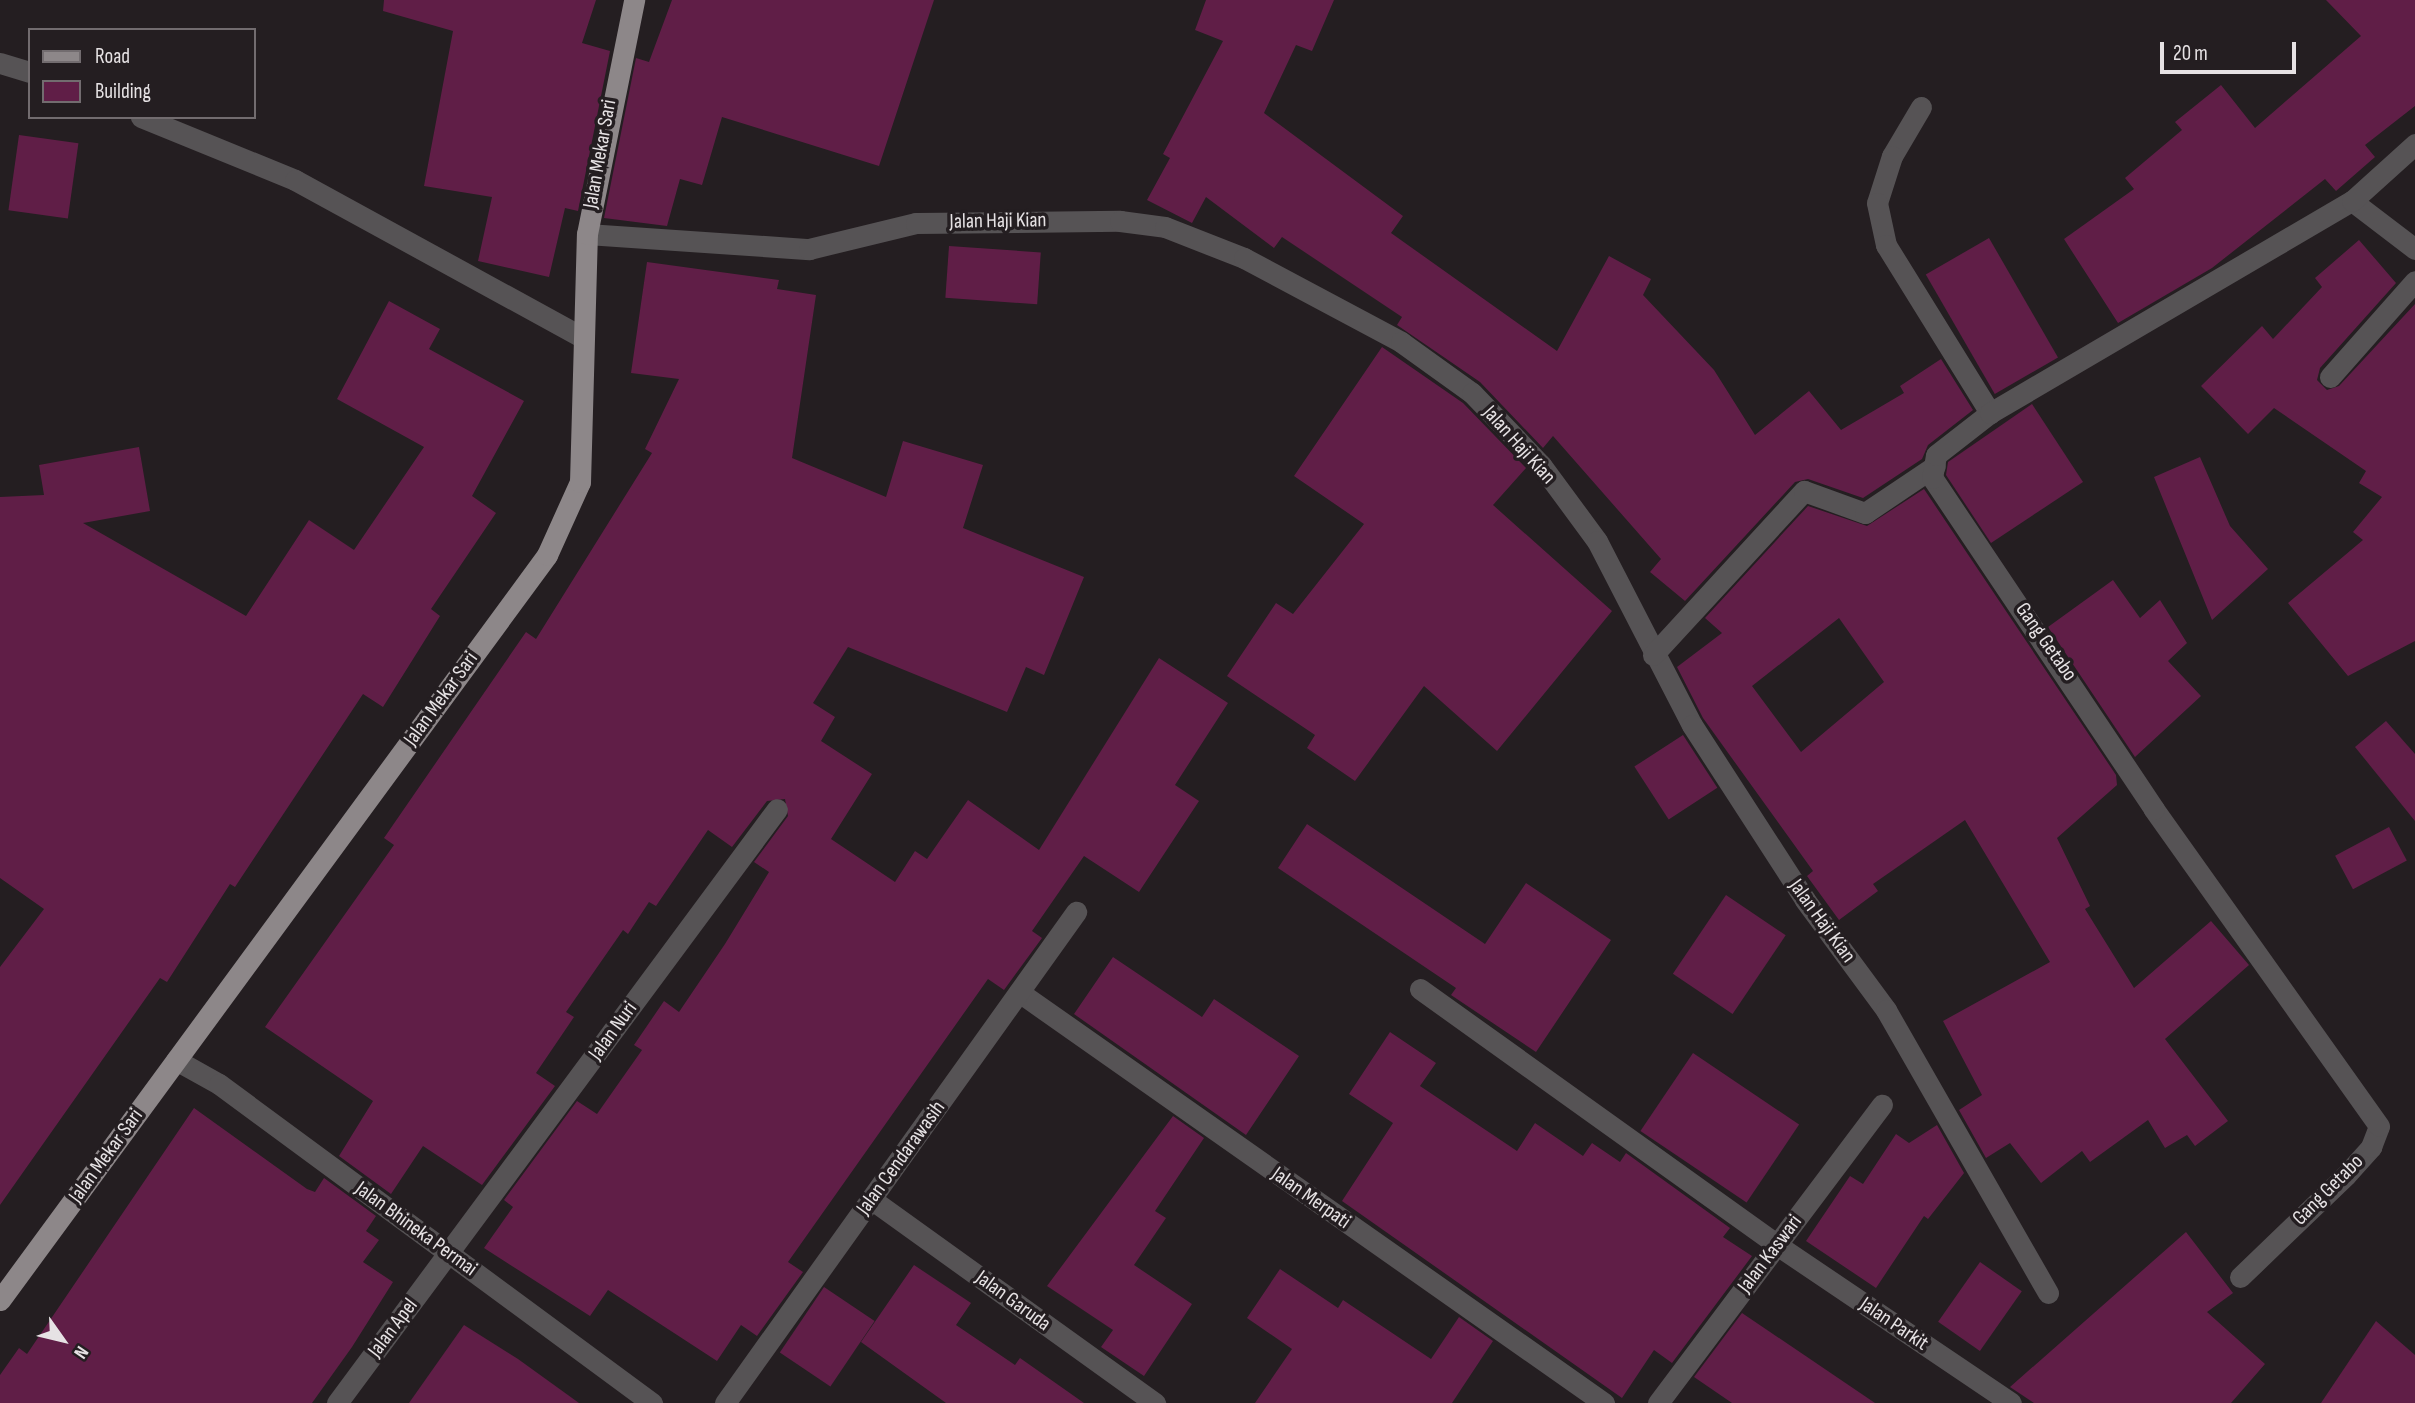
<!DOCTYPE html>
<html>
<head>
<meta charset="utf-8">
<style>
	body { margin:0 }
	#map { position:relative; width:2415px; height:1403px; overflow:hidden; background:#241e21; font-family:"Sofia Sans Condensed",sans-serif }
	div>[style] { position:absolute }
	.building>* { inset:0; background:#601e47; transform-origin:0 0 }
	.minor>* { height:21px; margin:-10.5px; padding:0 10.5px; transform-origin:10.5px; border-radius:10.5px; background:#565355 }
	.major>* { height:21px; margin:-10.5px; padding:0 10.5px; transform-origin:10.5px; border-radius:10.5px; background:#8d8789 }
	span { translate:-50% -50%; white-space:nowrap; text-align:center; line-height:1.15; -webkit-text-stroke:7px #241e21; paint-order:stroke }
	.street-label { font-size:21px; color:#e6e2e4 }
	.legend { position:absolute; left:28px; top:28px; width:228px; height:91px; box-sizing:border-box; background:#241e21; border:2px solid #726c6f; margin:0; padding:9px 12px; list-style:none; font-size:21px; color:#e6e2e4 }
	.legend li { display:flex; align-items:center; gap:14px; height:35px }
	.legend b { width:35px; border:2px solid #726c6f }
	.north { position:absolute; left:28px; top:1305px; width:70px; height:70px; -webkit-text-stroke:5px #241e21; paint-order:stroke; rotate:124deg; font-size:19px; font-weight:700; line-height:28px; text-align:center; color:#e6e2e4 }
	.north::after { content:''; display:block; margin:auto; width:24px; height:32px; background:#e6e2e4; clip-path:polygon(50% 0,100% 100%,50% 72%,0 100%) }
	.scale { position:absolute; left:2160px; top:42px; width:136px; height:32px; box-sizing:border-box; border:4px solid #e6e2e4; border-top:0; padding-left:9px; font-size:21px; line-height:24px; white-space:nowrap; color:#e6e2e4; -webkit-text-stroke:5px #241e21; paint-order:stroke }
</style>
</head>
<body>
<div id="map">
	<div class="building">
		<i style="clip-path:polygon(384px 0,596px 0,582px 43px,610px 51px,578px 211px,565px 208px,549px 277px,478px 261px,492px 197px,424px 186px,453px 31px,383px 11px)"></i>
		<i style="clip-path:polygon(672px 0,934px 0,879px 166px,722px 117px,702px 185px,680px 179px,667px 226px,604px 218px,636px 58px,649px 62px)"></i>
		<i style="clip-path:polygon(1206px 0,1334px 0,1312px 51px,1296px 45px,1264px 113px,1403px 216px,1391px 233px,1557px 351px,1609px 256px,1651px 279px,1643px 295px,1714px 370px,1755px 435px,1809px 391px,1841px 430px,1904px 393px,1900px 386px,1941px 359px,1973px 410px,1928px 445px,1922px 459px,1863px 498px,1808px 479px,1795px 482px,1685px 601px,1650px 572px,1661px 559px,1553px 436px,1543px 448px,1480px 382px,1397px 325px,1402px 317px,1282px 237px,1274px 248px,1206px 197px,1192px 223px,1147px 200px,1170px 158px,1163px 154px,1223px 41px,1195px 30px)"></i>
		<i style="clip-path:polygon(2326px 0,2415px 0,2415px 106px,2365px 145px,2375px 157px,2336px 191px,2325px 179px,2212px 268px,2118px 323px,2064px 239px,2134px 189px,2125px 178px,2182px 130px,2175px 122px,2221px 85px,2255px 128px,2361px 36px)"></i>
		<i style="left:19px;top:135px;width:60px;height:76px;rotate:8deg"></i>
		<i style="left:1989px;top:238px;width:138px;height:73px;rotate:60deg"></i>
		<i style="clip-path:polygon(2359px 240px,2396px 283px,2320px 368px,2317px 380px,2327px 390px,2339px 386px,2415px 304px,2415px 641px,2348px 676px,2288px 603px,2363px 540px,2353px 532px,2382px 497px,2359px 483px,2366px 471px,2274px 408px,2248px 434px,2201px 386px,2262px 326px,2273px 339px,2322px 287px,2315px 278px)"></i>
		<i style="left:949px;top:246px;width:92px;height:52px;rotate:4deg"></i>
		<i style="clip-path:polygon(647px 262px,779px 280px,777px 289px,816px 295px,792px 458px,886px 497px,903px 441px,983px 465px,963px 528px,1084px 577px,1044px 675px,1026px 667px,1007px 712px,848px 647px,813px 703px,835px 717px,821px 741px,872px 774px,831px 839px,895px 882px,915px 851px,927px 859px,968px 800px,1039px 850px,1159px 658px,1228px 703px,1175px 785px,1199px 801px,1139px 892px,1084px 856px,1032px 931px,1042px 938px,1004px 990px,988px 979px,788px 1262px,803px 1272px,757px 1336px,741px 1325px,717px 1361px,608px 1290px,590px 1316px,484px 1248px,513px 1207px,504px 1200px,577px 1101px,597px 1114px,642px 1050px,634px 1045px,664px 1001px,679px 1012px,725px 944px,769px 872px,754px 862px,788px 816px,785px 799px,767px 801px,732px 847px,708px 830px,656px 906px,649px 902px,628px 934px,623px 930px,566px 1012px,574px 1017px,536px 1073px,555px 1086px,482px 1185px,423px 1146px,391px 1194px,339px 1156px,373px 1101px,265px 1027px,394px 845px,384px 838px,526px 632px,536px 639px,652px 453px,645px 449px,679px 379px,631px 373px)"></i>
		<i style="clip-path:polygon(389px 301px,440px 329px,429px 349px,524px 401px,472px 496px,496px 513px,431px 609px,440px 616px,383px 707px,363px 694px,235px 887px,230px 884px,167px 982px,160px 978px,0 1205px,0 967px,44px 909px,0 878px,0 497px,44px 495px,39px 465px,139px 447px,150px 511px,83px 523px,246px 616px,309px 520px,354px 550px,424px 447px,337px 399px)"></i>
		<i style="clip-path:polygon(1382px 347px,1463px 403px,1526px 468px,1493px 505px,1612px 611px,1497px 751px,1424px 686px,1355px 781px,1307px 748px,1315px 735px,1227px 676px,1276px 603px,1293px 614px,1364px 524px,1294px 476px)"></i>
		<i style="clip-path:polygon(2032px 404px,2083px 482px,1991px 543px,1946px 475px,1948px 462px)"></i>
		<i style="clip-path:polygon(2200px 457px,2230px 526px,2268px 569px,2212px 620px,2154px 477px)"></i>
		<i style="clip-path:polygon(evenodd,1924px 489px,2116px 775px,2117px 785px,2057px 838px,2090px 906px,2085px 909px,2134px 988px,2211px 921px,2249px 965px,2165px 1039px,2228px 1121px,2195px 1146px,2187px 1135px,2165px 1148px,2148px 1120px,2090px 1162px,2082px 1151px,2041px 1183px,2010px 1143px,1986px 1158px,1959px 1110px,1982px 1095px,1943px 1021px,2050px 962px,1965px 820px,1873px 884px,1878px 891px,1839px 920px,1807px 876px,1813px 871px,1703px 718px,1677px 667px,1722px 633px,1705px 618px,1808px 506px,1867px 526px,1924px 489px,1839px 618px,1884px 682px,1801px 752px,1752px 686px,1839px 618px)"></i>
		<i style="clip-path:polygon(2113px 580px,2140px 618px,2160px 600px,2187px 643px,2168px 661px,2201px 696px,2135px 757px,2048px 627px)"></i>
		<i style="clip-path:polygon(2386px 721px,2415px 754px,2415px 821px,2355px 747px)"></i>
		<i style="left:1683px;top:735px;width:63px;height:58px;rotate:57deg"></i>
		<i style="clip-path:polygon(1307px 824px,1485px 944px,1526px 883px,1611px 940px,1536px 1052px,1451px 995px,1456px 988px,1278px 868px)"></i>
		<i style="left:2389px;top:827px;width:38px;height:61px;rotate:62deg"></i>
		<i style="left:1726px;top:895px;width:72px;height:95px;rotate:34deg"></i>
		<i style="clip-path:polygon(1113px 957px,1202px 1017px,1214px 999px,1299px 1056px,1246px 1135px,1074px 1014px)"></i>
		<i style="clip-path:polygon(1390px 1032px,1436px 1063px,1420px 1086px,1517px 1151px,1535px 1123px,1583px 1156px,1592px 1143px,1620px 1162px,1626px 1153px,1730px 1228px,1723px 1237px,1752px 1256px,1672px 1363px,1654px 1350px,1622px 1398px,1342px 1201px,1393px 1123px,1349px 1094px)"></i>
		<i style="left:1693px;top:1053px;width:128px;height:94px;rotate:34deg"></i>
		<i style="clip-path:polygon(194px 1108px,307px 1189px,315px 1192px,324px 1178px,376px 1216px,366px 1231px,379px 1240px,363px 1262px,393px 1282px,352px 1347px,312px 1403px,0 1403px,0 1375px,19px 1348px,27px 1354px)"></i>
		<i style="clip-path:polygon(1173px 1116px,1204px 1138px,1155px 1211px,1166px 1218px,1134px 1265px,1192px 1304px,1144px 1376px,1101px 1347px,1113px 1330px,1047px 1286px)"></i>
		<i style="clip-path:polygon(1937px 1125px,1964px 1173px,1928px 1219px,1924px 1216px,1876px 1288px,1806px 1241px,1850px 1176px,1863px 1184px,1896px 1134px,1909px 1143px)"></i>
		<i style="clip-path:polygon(2186px 1232px,2233px 1293px,2207px 1312px,2265px 1364px,2231px 1403px,2034px 1403px,2010px 1387px)"></i>
		<i style="left:1980px;top:1262px;width:51px;height:73px;rotate:35deg"></i>
		<i style="clip-path:polygon(914px 1265px,971px 1303px,956px 1325px,1015px 1365px,1020px 1358px,1084px 1403px,946px 1403px,861px 1342px)"></i>
		<i style="clip-path:polygon(1280px 1269px,1338px 1308px,1343px 1300px,1431px 1359px,1459px 1317px,1493px 1341px,1452px 1403px,1255px 1403px,1292px 1349px,1247px 1318px)"></i>
		<i style="left:824px;top:1287px;width:61px;height:79px;rotate:34deg"></i>
		<i style="clip-path:polygon(1742px 1313px,1875px 1403px,1732px 1403px,1694px 1377px)"></i>
		<i style="clip-path:polygon(2376px 1321px,2415px 1355px,2415px 1403px,2321px 1403px)"></i>
		<i style="clip-path:polygon(464px 1325px,518px 1359px,579px 1403px,409px 1403px)"></i>
	</div>
	<div class="minor">
		<i style="left:0;top:63px;width:31px;rotate:17deg"></i>
		<i style="left:1921px;top:107px;width:57px;rotate:120.6deg"></i>
		<i style="left:1892px;top:156px;width:49px;rotate:107.7deg"></i>
		<i style="left:1877px;top:203px;width:43px;rotate:77.9deg"></i>
		<i style="left:1886px;top:245px;width:198px;rotate:58.2deg"></i>
		<i style="left:141px;top:117px;width:166px;rotate:22.2deg"></i>
		<i style="left:295px;top:180px;width:329px;rotate:28.7deg"></i>
		<i style="left:2352px;top:201px;width:79px;rotate:37.3deg"></i>
		<i style="left:587px;top:234px;width:223px;rotate:3.9deg"></i>
		<i style="left:809px;top:249px;width:110px;rotate:-13.7deg"></i>
		<i style="left:916px;top:223px;width:204px;rotate:-0.6deg"></i>
		<i style="left:1120px;top:221px;width:45px;rotate:7.6deg"></i>
		<i style="left:1165px;top:227px;width:85px;rotate:21.4deg"></i>
		<i style="left:1244px;top:258px;width:178px;rotate:28.1deg"></i>
		<i style="left:1401px;top:342px;width:87px;rotate:35.7deg"></i>
		<i style="left:1472px;top:393px;width:100px;rotate:46.2deg"></i>
		<i style="left:1541px;top:465px;width:94px;rotate:53.6deg"></i>
		<i style="left:1597px;top:541px;width:207px;rotate:62.7deg"></i>
		<i style="left:1692px;top:725px;width:208px;rotate:57.1deg"></i>
		<i style="left:1805px;top:900px;width:137px;rotate:53.6deg"></i>
		<i style="left:1886px;top:1010px;width:326px;rotate:60.2deg"></i>
		<i style="left:2330px;top:377px;width:128px;rotate:-48.5deg"></i>
		<i style="left:1653px;top:655px;width:223px;rotate:-47.4deg"></i>
		<i style="left:1804px;top:491px;width:65px;rotate:19.8deg"></i>
		<i style="left:1865px;top:513px;width:84px;rotate:-33.9deg"></i>
		<i style="left:1420px;top:989px;width:439px;rotate:35.6deg"></i>
		<i style="left:1777px;top:1245px;width:282px;rotate:34deg"></i>
		<i style="left:1019px;top:992px;width:715px;rotate:35.09deg"></i>
		<i style="left:176px;top:1060px;width:49px;rotate:29.2deg"></i>
		<i style="left:219px;top:1084px;width:538px;rotate:36.38deg"></i>
		<i style="left:871px;top:1199px;width:350px;rotate:35.7deg"></i>
		<i style="left:2240px;top:1277px;width:147px;rotate:-43.9deg"></i>
		<i style="left:2346px;top:1175px;width:38px;rotate:-48deg"></i>
		<i style="left:2371px;top:1147px;width:22px;rotate:-69deg"></i>
		<i style="left:2379px;top:1126px;width:389px;rotate:-125.4deg"></i>
		<i style="left:2154px;top:809px;width:399px;rotate:-123.8deg"></i>
		<i style="left:1932px;top:478px;width:23px;rotate:-80deg"></i>
		<i style="left:1936px;top:455px;width:68px;rotate:-37.9deg"></i>
		<i style="left:1990px;top:413px;width:420px;rotate:-30.4deg"></i>
		<i style="left:2352px;top:201px;width:85px;rotate:-42.1deg"></i>
		<i style="left:337px;top:1403px;width:739px;rotate:-53.47deg"></i>
		<i style="left:725px;top:1403px;width:604px;rotate:-54.44deg"></i>
		<i style="left:1658px;top:1403px;width:373px;rotate:-53.1deg"></i>
	</div>
	<div class="major">
		<i style="left:0;top:1300px;width:924px;rotate:-53.71deg"></i>
		<i style="left:547px;top:555px;width:80px;rotate:-65.7deg"></i>
		<i style="left:580px;top:482px;width:248px;rotate:-88.4deg"></i>
		<i style="left:587px;top:234px;width:239px;rotate:-78.6deg"></i>
	</div>
	<div class="street-label">
		<span style="left:600px;top:154px;rotate:-80deg">Jalan Mekar Sari</span>
		<span style="left:998px;top:221px;rotate:-1deg">Jalan Haji Kian</span>
		<span style="left:1519px;top:445px;rotate:48deg">Jalan Haji Kian</span>
		<span style="left:2046px;top:642px;rotate:55deg">Gang Getabo</span>
		<span style="left:441px;top:699px;rotate:-54deg">Jalan Mekar Sari</span>
		<span style="left:1822px;top:921px;rotate:54deg">Jalan Haji Kian</span>
		<span style="left:613px;top:1031px;rotate:-54deg">Jalan Nuri</span>
		<span style="left:106px;top:1156px;rotate:-54deg">Jalan Mekar Sari</span>
		<span style="left:901px;top:1158px;rotate:-54deg">Jalan Cendarawasih</span>
		<span style="left:2328px;top:1190px;rotate:-45deg">Gang Getabo</span>
		<span style="left:1311px;top:1198px;rotate:35deg">Jalan Merpati</span>
		<span style="left:416px;top:1229px;rotate:36deg">Jalan Bhineka Permai</span>
		<span style="left:1770px;top:1254px;rotate:-53deg">Jalan Kaswari</span>
		<span style="left:1013px;top:1301px;rotate:36deg">Jalan Garuda</span>
		<span style="left:1894px;top:1324px;rotate:34deg">Jalan Parkit</span>
		<span style="left:393px;top:1328px;rotate:-53deg">Jalan Apel</span>
	</div>
	<ul class="legend">
	<li><b style="height:9px;background:#8d8789"></b>Road</li>
	<li><b style="height:19px;background:#601e47"></b>Building</li>
	</ul>
	<div class="north">N</div>
	<div class="scale">20 m</div>
</div>
</body>
</html>
